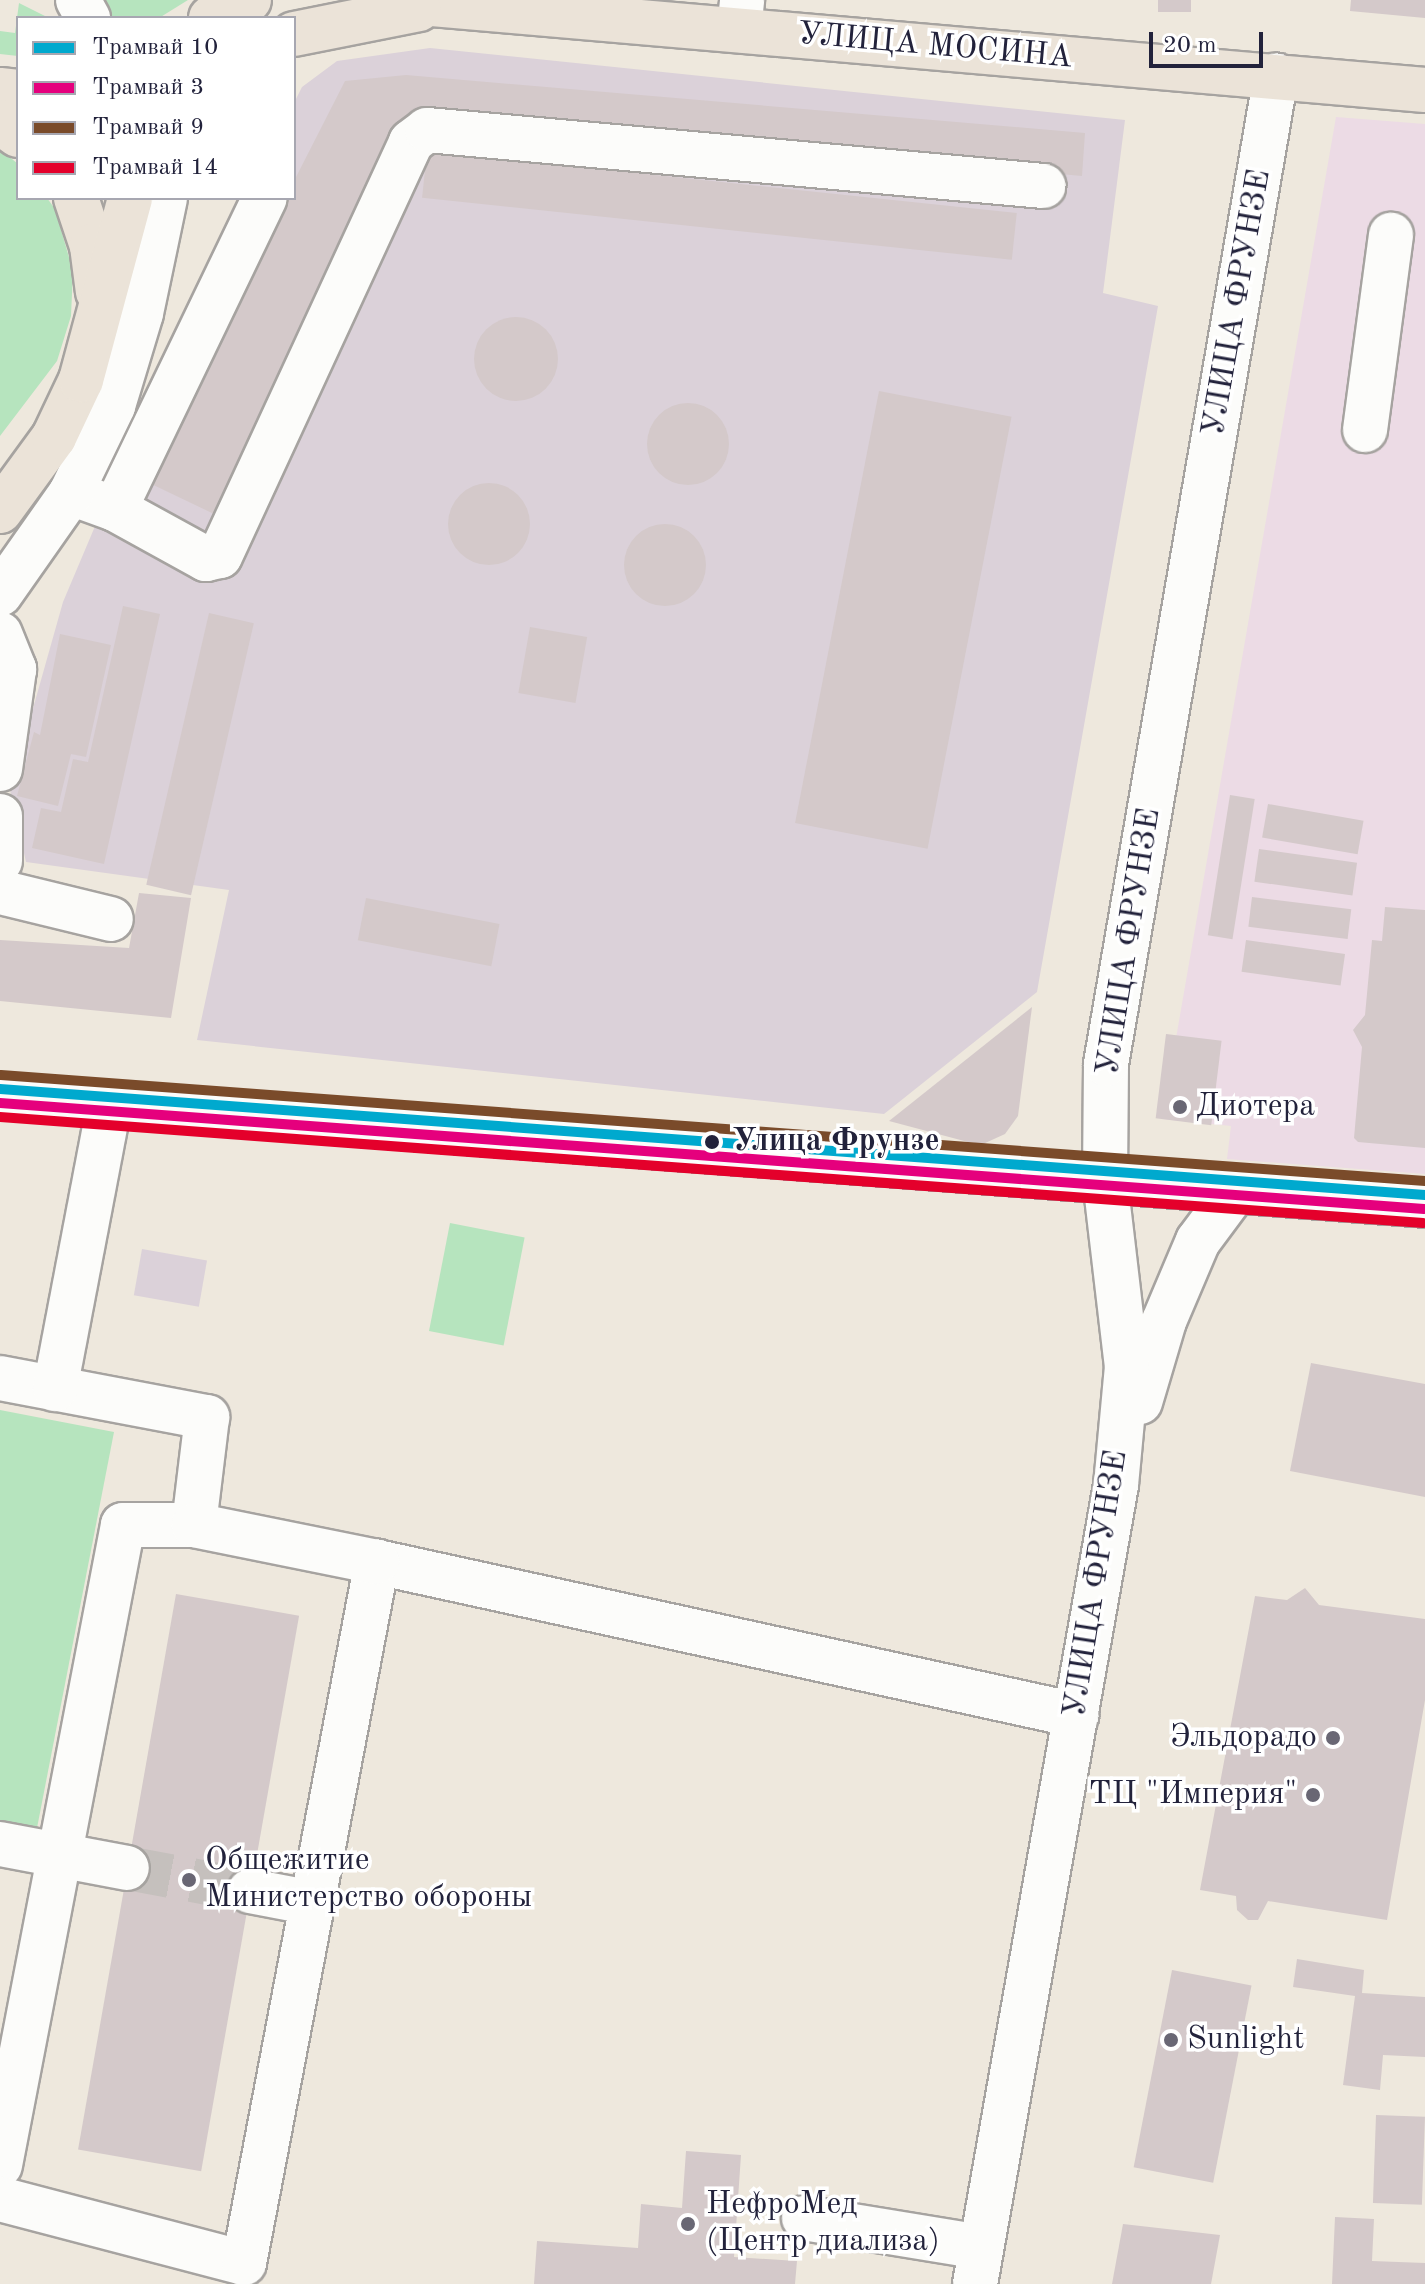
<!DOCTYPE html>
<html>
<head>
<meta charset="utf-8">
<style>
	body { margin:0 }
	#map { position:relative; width:1425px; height:2284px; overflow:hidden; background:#eee8dd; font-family:"Old Standard TT",serif }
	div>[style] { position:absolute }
	.built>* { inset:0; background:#ecdbe5 }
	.industrial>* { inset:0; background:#dbd1d9; transform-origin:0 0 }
	.green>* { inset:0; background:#b6e4be; transform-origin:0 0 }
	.building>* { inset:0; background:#d4c9ca; transform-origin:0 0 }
	.round { border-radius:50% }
	.minor-tunnel>* { height:44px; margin-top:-22px; transform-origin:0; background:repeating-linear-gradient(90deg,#c5c0bd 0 44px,transparent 0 66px) }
	.roads { filter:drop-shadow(2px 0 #a6a3a0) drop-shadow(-2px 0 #a6a3a0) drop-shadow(0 2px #a6a3a0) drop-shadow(0 -2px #a6a3a0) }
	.minor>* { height:44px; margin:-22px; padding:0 22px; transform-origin:22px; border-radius:22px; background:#fcfcfa }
	.major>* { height:44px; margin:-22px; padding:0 22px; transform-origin:22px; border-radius:22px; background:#ebe3d8 }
	.tram-1>* { height:10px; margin:-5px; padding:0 5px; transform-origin:5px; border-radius:5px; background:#00a9ce }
	.tram-2>* { height:10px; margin:-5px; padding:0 5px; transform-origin:5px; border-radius:5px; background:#e5007d }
	.tram-3>* { height:10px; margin:-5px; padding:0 5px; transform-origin:5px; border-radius:5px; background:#7a4b2a }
	.tram-4>* { height:10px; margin:-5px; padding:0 5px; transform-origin:5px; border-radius:5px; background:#e4002b }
	.dots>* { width:22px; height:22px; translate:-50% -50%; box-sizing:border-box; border:4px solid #fff; border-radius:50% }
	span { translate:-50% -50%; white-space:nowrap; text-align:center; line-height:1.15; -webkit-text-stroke:7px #fff; paint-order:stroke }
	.street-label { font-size:32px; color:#22223b }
	.poi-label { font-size:32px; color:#22223b }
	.left { translate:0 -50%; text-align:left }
	.right { translate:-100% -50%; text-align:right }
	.stop-label { font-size:32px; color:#22223b; font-weight:700 }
	.legend { position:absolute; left:16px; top:16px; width:280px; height:184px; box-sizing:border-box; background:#fff; border:2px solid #a7a7b1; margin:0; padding:10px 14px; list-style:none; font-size:24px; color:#22223b }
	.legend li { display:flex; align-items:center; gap:16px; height:40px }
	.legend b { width:40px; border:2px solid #a7a7b1 }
	.scale { position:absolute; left:1149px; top:32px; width:114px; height:36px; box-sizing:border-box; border:4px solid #22223b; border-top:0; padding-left:10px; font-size:24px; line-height:28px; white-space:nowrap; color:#22223b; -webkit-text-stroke:6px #fff; paint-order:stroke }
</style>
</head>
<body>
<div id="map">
	<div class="built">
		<i style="clip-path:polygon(1336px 117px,1425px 124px,1425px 1174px,1227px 1159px,1231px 1126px,1162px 1119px)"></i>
	</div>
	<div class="industrial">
		<i style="clip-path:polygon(430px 48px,1125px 120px,1103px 293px,1158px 306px,1037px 992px,884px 1114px,197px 1040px,229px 890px,26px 862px,10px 790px,63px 602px,104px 505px,294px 198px,294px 103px,302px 87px,337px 61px)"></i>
		<i style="left:142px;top:1249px;width:66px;height:47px;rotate:10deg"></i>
	</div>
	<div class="green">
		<i style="clip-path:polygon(103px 0,188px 0,159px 18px,112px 18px)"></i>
		<i style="clip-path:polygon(19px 3px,49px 18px,18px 18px,18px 56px,0 54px,0 31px,15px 33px)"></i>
		<i style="clip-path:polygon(0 149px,18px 164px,18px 198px,47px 198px,55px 209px,73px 271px,71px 316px,57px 361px,0 436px)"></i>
		<i style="left:450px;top:1223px;width:76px;height:110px;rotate:11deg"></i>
		<i style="clip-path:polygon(0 1410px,114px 1432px,37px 1828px,0 1821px)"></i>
	</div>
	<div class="building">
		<i style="left:1158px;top:0;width:33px;height:12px"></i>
		<i style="clip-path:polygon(1351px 0,1425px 0,1425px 18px,1350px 11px)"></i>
		<i style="clip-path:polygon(406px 75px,1085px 133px,1082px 176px,409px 114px,214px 514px,143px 480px,286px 198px,294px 198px,294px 181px,345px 81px)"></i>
		<i style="left:427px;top:151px;width:593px;height:47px;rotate:6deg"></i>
		<i class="round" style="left:474px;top:317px;width:84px;height:84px"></i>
		<i style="left:879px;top:391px;width:135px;height:440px;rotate:11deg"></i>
		<i class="round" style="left:647px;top:403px;width:82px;height:82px"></i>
		<i class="round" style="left:448px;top:483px;width:82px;height:82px"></i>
		<i class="round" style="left:624px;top:524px;width:82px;height:82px"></i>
		<i style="clip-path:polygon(123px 606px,160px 614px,104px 864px,32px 848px,41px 808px,61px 812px,73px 759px,88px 762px)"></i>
		<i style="left:209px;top:613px;width:46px;height:279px;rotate:13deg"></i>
		<i style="left:530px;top:627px;width:58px;height:67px;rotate:10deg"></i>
		<i style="clip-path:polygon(60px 634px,111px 645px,86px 757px,71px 754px,58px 806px,17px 796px,34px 732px,40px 735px)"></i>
		<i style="left:1230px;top:795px;width:25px;height:142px;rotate:9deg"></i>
		<i style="left:1268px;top:804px;width:97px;height:34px;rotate:10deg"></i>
		<i style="left:1259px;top:849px;width:99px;height:33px;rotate:8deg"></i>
		<i style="clip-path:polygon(139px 893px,191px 898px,171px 1018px,0 1001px,0 940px,129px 948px)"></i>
		<i style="left:1252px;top:897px;width:100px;height:30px;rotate:7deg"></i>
		<i style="left:366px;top:898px;width:136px;height:43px;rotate:11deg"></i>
		<i style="clip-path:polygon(1385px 907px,1425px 910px,1425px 1148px,1358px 1142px,1354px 1138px,1362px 1047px,1353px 1030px,1365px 1015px,1372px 940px,1382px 941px)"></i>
		<i style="left:1246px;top:940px;width:100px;height:32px;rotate:8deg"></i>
		<i style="clip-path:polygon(1032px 1007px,1018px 1116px,1005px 1134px,983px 1144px,968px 1142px,889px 1121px)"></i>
		<i style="left:1166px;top:1034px;width:56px;height:85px;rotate:7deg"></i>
		<i style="clip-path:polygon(1311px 1363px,1425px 1384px,1425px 1497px,1290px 1471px)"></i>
		<i style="clip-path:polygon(1305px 1588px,1319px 1605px,1425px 1619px,1425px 1700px,1387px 1920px,1268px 1901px,1258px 1920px,1248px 1920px,1237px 1910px,1236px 1896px,1200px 1890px,1255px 1596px,1287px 1600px)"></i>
		<i style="left:176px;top:1594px;width:125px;height:564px;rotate:10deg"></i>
		<i style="clip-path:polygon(1297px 1959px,1364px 1970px,1362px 1993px,1425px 1997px,1425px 2057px,1383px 2055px,1380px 2090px,1343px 2085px,1355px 1996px,1293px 1987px)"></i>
		<i style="left:1172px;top:1970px;width:81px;height:201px;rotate:11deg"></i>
		<i style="left:1376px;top:2115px;width:49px;height:88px;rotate:2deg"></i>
		<i style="clip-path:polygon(686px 2151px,741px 2155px,734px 2257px,797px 2261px,795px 2284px,534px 2284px,537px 2241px,638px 2248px,641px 2204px,682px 2208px)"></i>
		<i style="clip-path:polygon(1335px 2217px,1374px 2219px,1372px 2261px,1425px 2263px,1425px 2284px,1332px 2284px)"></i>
		<i style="clip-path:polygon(1123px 2224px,1220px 2235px,1211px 2284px,1112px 2284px)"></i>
	</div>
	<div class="minor-tunnel">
		<i style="left:127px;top:1868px;width:125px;rotate:10.6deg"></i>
	</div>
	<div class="roads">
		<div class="minor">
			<i style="left:78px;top:0;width:21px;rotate:61deg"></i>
			<i style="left:739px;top:30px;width:30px;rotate:-84deg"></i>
			<i style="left:1365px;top:430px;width:197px;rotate:-82.4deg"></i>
			<i style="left:71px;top:493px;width:47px;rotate:20deg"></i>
			<i style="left:115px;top:509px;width:104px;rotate:28.8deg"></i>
			<i style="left:206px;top:559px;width:14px;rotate:-12deg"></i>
			<i style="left:220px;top:556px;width:456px;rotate:-65.2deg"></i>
			<i style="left:411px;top:142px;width:20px;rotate:-37deg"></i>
			<i style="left:427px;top:130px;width:619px;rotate:5.19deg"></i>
			<i style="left:115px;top:509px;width:345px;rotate:-64.3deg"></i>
			<i style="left:0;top:594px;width:123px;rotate:-54.9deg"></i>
			<i style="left:71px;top:493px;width:97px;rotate:-64.2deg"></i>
			<i style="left:113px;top:406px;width:97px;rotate:-73.2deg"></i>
			<i style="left:141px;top:313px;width:117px;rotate:-78.2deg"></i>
			<i style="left:0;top:634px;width:38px;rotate:68deg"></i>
			<i style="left:14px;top:669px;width:24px;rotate:126deg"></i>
			<i style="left:0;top:769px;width:101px;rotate:-82deg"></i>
			<i style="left:0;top:816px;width:45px;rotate:90deg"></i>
			<i style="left:0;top:892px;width:114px;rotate:13.7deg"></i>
			<i style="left:0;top:1097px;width:1429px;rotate:4.33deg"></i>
			<i style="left:0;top:1378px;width:211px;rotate:10.7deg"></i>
			<i style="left:207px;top:1417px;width:109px;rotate:96.9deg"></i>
			<i style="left:194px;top:1525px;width:71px;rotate:180deg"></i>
			<i style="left:123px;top:1525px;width:652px;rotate:100.88deg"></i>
			<i style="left:55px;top:1389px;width:289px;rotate:-79.2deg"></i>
			<i style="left:1140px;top:1402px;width:84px;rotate:-73.5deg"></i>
			<i style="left:1164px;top:1321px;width:87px;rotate:-67deg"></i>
			<i style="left:1198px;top:1241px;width:64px;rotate:-53.3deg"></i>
			<i style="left:377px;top:1562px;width:716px;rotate:12.35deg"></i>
			<i style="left:0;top:1844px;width:129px;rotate:10.7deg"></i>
			<i style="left:250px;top:1891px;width:64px;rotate:10.8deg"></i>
			<i style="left:0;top:2199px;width:252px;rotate:14.7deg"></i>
			<i style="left:244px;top:2263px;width:714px;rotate:-79.26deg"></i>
			<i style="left:377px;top:1562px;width:187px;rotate:-168.6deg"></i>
			<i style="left:804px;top:2218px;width:179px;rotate:9.3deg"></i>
			<i style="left:975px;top:2284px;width:811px;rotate:-79.99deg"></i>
			<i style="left:1116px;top:1485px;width:119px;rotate:-84.7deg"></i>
			<i style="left:1127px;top:1367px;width:189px;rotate:-96.7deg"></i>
			<i style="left:1105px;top:1179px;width:115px;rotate:-89.5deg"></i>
			<i style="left:1106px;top:1064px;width:1003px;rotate:-80.24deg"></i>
		</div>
		<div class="major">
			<i style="left:386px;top:0;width:1043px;rotate:4.95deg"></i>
			<i style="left:211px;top:18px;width:42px;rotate:-25.3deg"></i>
			<i style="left:294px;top:34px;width:127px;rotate:-11.3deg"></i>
			<i style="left:0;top:90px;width:18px;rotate:6deg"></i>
			<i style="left:0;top:122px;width:22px;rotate:36deg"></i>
			<i style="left:76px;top:198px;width:51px;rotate:71.6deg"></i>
			<i style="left:92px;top:246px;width:46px;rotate:82.6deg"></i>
			<i style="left:0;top:511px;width:92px;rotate:-53.9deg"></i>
			<i style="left:54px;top:437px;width:63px;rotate:-64.7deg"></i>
			<i style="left:81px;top:380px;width:188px;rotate:-74.9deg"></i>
		</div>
	</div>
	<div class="tram-1">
		<i style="left:0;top:1089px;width:1429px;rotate:4.25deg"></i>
	</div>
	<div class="tram-2">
		<i style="left:0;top:1103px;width:1428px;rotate:4.26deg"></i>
	</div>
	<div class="tram-3">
		<i style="left:1px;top:1075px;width:1428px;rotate:4.26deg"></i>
	</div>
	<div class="tram-4">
		<i style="left:0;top:1117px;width:1427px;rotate:4.26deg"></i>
	</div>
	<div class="dots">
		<i style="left:1180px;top:1107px;background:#696774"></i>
		<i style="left:712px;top:1142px;background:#22223b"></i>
		<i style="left:1333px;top:1738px;background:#696774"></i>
		<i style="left:1313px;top:1795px;background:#696774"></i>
		<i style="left:189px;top:1880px;background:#696774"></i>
		<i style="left:1171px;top:2040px;background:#696774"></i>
		<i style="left:688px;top:2224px;background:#696774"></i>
	</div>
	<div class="street-label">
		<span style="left:935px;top:47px;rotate:5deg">УЛИЦА МОСИНА</span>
		<span style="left:1238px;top:303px;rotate:-80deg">УЛИЦА ФРУНЗЕ</span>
		<span style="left:1130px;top:942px;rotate:-81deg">УЛИЦА ФРУНЗЕ</span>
		<span style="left:1097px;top:1584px;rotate:-81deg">УЛИЦА ФРУНЗЕ</span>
	</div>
	<div class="poi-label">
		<span class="left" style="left:1196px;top:1107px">Диотера</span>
		<span class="right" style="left:1317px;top:1738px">Эльдорадо</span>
		<span class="right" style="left:1297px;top:1795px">ТЦ "Империя"</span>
		<span class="left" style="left:205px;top:1880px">Общежитие<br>Министерство обороны</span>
		<span class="left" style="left:1187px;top:2040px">Sunlight</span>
		<span class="left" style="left:706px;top:2224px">НефроМед<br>(Центр диализа)</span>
	</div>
	<div class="stop-label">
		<span class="left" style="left:732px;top:1142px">Улица Фрунзе</span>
	</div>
	<ul class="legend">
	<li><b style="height:10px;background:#00a9ce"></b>Трамвай 10</li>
	<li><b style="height:10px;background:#e5007d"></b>Трамвай 3</li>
	<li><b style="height:10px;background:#7a4b2a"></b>Трамвай 9</li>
	<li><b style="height:10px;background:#e4002b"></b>Трамвай 14</li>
	</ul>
	<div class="scale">20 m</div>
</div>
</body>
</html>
